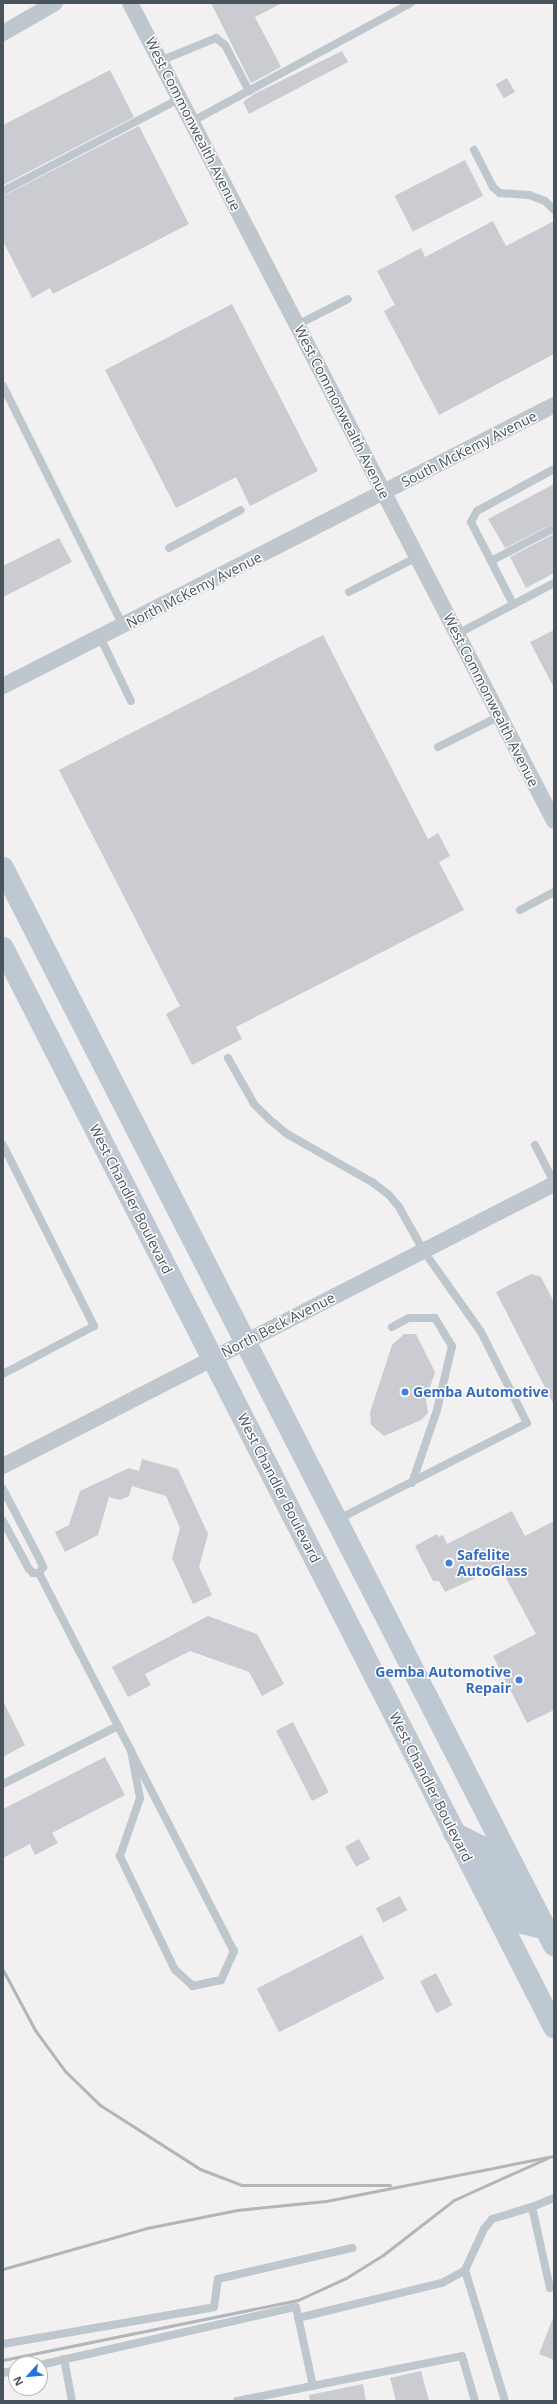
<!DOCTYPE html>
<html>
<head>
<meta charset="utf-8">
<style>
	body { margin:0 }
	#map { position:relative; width:557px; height:2404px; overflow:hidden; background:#f2f0f0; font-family:"Open Sans",sans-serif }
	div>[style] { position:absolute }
	.building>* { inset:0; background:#caccd2; transform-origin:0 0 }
	.lane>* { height:8px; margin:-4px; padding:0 4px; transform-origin:4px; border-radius:4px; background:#bfc7ce }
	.street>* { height:16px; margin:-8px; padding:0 8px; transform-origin:8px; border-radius:8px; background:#bfc7ce }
	.secondary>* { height:22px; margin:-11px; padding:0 11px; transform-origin:11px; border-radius:11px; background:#bec8d2 }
	.rail>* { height:3px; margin:-1.5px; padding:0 1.5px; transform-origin:1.5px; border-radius:1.5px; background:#b2b5b9 }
	.dots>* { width:11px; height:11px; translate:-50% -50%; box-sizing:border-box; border:2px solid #fff; border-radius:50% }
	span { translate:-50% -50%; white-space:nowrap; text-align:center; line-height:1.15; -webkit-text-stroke:3px #fff; paint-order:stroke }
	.street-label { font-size:14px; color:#49535c }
	.shop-label { font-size:14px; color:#366cbe; font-weight:700 }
	.left { translate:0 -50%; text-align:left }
	.right { translate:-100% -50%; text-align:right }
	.frame { position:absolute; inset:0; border:4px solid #49535c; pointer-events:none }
	.north { position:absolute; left:8px; top:2356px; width:40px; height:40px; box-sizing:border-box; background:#fff; border:1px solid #b6babe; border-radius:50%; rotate:243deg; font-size:11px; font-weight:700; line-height:16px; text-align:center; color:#49535c }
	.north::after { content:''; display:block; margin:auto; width:14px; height:18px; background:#2373d9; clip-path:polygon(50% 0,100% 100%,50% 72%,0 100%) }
</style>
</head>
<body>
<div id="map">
	<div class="building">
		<i style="clip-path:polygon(211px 3px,282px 3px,255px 17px,281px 67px,251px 83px)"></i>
		<i style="clip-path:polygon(342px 51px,348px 62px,249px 114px,243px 102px,254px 94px)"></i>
		<i style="clip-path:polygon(110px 70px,134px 117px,3px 185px,3px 125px)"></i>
		<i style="left:507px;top:78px;width:16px;height:13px;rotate:60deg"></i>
		<i style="clip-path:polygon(139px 126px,189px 224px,53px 294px,50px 288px,32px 298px,3px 241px,3px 196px)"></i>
		<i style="left:465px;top:160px;width:40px;height:79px;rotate:63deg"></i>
		<i style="clip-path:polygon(493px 221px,506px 246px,554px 221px,554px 354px,439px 415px,384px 311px,395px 305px,377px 271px,421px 248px,425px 257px)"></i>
		<i style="clip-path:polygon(232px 304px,318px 471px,250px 506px,236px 477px,176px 508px,105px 370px)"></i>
		<i style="clip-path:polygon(554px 484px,554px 523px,505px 548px,488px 519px)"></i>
		<i style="clip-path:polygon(554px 534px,554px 573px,526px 588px,510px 557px)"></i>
		<i style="clip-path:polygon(59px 538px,72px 562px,3px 597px,3px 566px)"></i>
		<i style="clip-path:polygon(554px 630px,554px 688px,530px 642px)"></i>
		<i style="clip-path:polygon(323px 635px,428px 839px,438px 833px,450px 856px,439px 862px,464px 910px,236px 1027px,242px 1039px,192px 1065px,166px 1014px,180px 1006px,59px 770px)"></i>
		<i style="clip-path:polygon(531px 1274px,541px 1277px,554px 1302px,554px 1405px,496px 1292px)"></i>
		<i style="clip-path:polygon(404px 1334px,416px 1334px,435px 1372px,426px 1400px,428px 1413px,421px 1420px,384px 1436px,371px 1425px,370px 1412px,392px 1345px)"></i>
		<i style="clip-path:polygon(142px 1459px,178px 1469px,208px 1534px,199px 1567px,212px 1595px,193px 1604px,172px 1558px,180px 1528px,166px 1496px,132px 1486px,129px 1496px,120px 1500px,109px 1497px,98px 1535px,65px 1552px,55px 1532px,69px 1525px,80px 1491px,129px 1468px,139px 1471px)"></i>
		<i style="clip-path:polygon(512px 1511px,525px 1536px,554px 1521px,554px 1710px,527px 1723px,493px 1656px,536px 1634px,500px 1567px,445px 1592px,439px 1581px,433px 1581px,415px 1546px,437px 1534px,438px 1537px,443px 1535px,447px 1544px)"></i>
		<i style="clip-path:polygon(208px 1616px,257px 1634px,284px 1684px,262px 1696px,249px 1672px,190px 1651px,145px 1674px,151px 1685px,128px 1697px,112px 1667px)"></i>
		<i style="clip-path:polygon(3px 1701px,25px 1745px,3px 1757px)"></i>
		<i style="left:293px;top:1722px;width:79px;height:19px;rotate:63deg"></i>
		<i style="clip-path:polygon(105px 1757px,125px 1795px,52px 1833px,58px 1843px,35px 1855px,30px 1844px,3px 1858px,3px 1809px)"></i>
		<i style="left:359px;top:1839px;width:23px;height:16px;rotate:61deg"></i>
		<i style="left:400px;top:1896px;width:16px;height:27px;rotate:63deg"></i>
		<i style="left:362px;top:1935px;width:49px;height:118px;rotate:63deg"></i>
		<i style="left:436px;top:1973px;width:36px;height:18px;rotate:63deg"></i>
		<i style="clip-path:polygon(553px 2318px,554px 2318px,554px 2360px,539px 2354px)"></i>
		<i style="clip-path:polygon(421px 2371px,429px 2401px,396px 2401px,390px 2378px)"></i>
		<i style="clip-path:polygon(363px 2384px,366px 2401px,310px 2401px,309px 2395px)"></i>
	</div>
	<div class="lane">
		<i style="left:160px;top:61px;width:61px;rotate:-22.3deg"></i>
		<i style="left:216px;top:38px;width:11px;rotate:38deg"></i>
		<i style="left:225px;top:45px;width:52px;rotate:62.4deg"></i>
		<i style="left:191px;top:122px;width:250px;rotate:-28.4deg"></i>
		<i style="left:474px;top:150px;width:42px;rotate:62.8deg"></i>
		<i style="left:493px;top:187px;width:9px;rotate:41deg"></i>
		<i style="left:500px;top:193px;width:29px;rotate:4deg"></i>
		<i style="left:529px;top:195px;width:17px;rotate:21deg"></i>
		<i style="left:545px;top:201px;width:13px;rotate:45deg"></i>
		<i style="left:3px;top:191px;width:199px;rotate:-27.6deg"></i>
		<i style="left:297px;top:325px;width:57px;rotate:-27deg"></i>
		<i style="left:3px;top:386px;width:268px;rotate:63.4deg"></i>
		<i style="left:169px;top:548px;width:81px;rotate:-27.8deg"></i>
		<i style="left:491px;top:561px;width:71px;rotate:-27.6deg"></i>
		<i style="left:349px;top:592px;width:76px;rotate:-27.2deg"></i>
		<i style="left:513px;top:604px;width:92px;rotate:-117.1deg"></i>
		<i style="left:471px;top:522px;width:13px;rotate:-61deg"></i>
		<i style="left:477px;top:511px;width:88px;rotate:-28.6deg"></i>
		<i style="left:457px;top:634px;width:110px;rotate:-27.7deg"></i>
		<i style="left:100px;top:637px;width:71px;rotate:64.2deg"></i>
		<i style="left:438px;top:747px;width:69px;rotate:-26.6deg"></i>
		<i style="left:520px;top:910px;width:38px;rotate:-28deg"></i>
		<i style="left:228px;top:1058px;width:53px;rotate:60.5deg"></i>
		<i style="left:254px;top:1104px;width:21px;rotate:45deg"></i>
		<i style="left:269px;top:1119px;width:23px;rotate:40deg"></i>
		<i style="left:287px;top:1134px;width:98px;rotate:29.5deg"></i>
		<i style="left:372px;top:1182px;width:21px;rotate:37deg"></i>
		<i style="left:389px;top:1195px;width:16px;rotate:50deg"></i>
		<i style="left:399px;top:1207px;width:49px;rotate:60.8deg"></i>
		<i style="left:423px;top:1250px;width:100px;rotate:54.7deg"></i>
		<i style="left:481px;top:1332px;width:102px;rotate:63.2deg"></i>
		<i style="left:527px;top:1423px;width:213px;rotate:153deg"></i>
		<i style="left:3px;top:1145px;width:203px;rotate:63.3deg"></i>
		<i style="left:94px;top:1326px;width:103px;rotate:152.2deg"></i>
		<i style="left:535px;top:1145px;width:42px;rotate:62.8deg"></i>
		<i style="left:392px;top:1327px;width:19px;rotate:-28deg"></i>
		<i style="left:409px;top:1318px;width:26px"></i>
		<i style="left:435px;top:1318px;width:33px;rotate:59deg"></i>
		<i style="left:452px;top:1346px;width:66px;rotate:103.2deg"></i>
		<i style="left:437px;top:1410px;width:77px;rotate:108.9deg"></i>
		<i style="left:3px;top:1489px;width:80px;rotate:62.5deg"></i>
		<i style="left:40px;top:1560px;width:8px;rotate:67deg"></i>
		<i style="left:43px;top:1567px;width:7px;rotate:124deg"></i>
		<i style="left:39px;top:1573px;width:6px;rotate:180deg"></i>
		<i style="left:33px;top:1573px;width:6px;rotate:-135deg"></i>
		<i style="left:29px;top:1569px;width:55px;rotate:-118.4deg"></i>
		<i style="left:39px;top:1573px;width:42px;rotate:62.8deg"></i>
		<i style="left:58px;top:1610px;width:44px;rotate:62.9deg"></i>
		<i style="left:78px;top:1649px;width:115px;rotate:62.5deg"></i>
		<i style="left:131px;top:1751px;width:225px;rotate:62.8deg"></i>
		<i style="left:234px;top:1951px;width:32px;rotate:114deg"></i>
		<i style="left:221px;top:1980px;width:29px;rotate:168deg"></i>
		<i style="left:193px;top:1986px;width:24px;rotate:-138deg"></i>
		<i style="left:175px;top:1970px;width:127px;rotate:-115.8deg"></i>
		<i style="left:120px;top:1856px;width:61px;rotate:-71deg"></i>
		<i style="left:140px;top:1798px;width:48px;rotate:-100.8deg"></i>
		<i style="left:3px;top:1784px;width:129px;rotate:-26.8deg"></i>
		<i style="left:550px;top:2288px;width:83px;rotate:-102.5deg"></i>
		<i style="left:532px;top:2207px;width:24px;rotate:-22deg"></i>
		<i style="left:298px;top:2318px;width:148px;rotate:-13.7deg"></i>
		<i style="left:442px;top:2283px;width:26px;rotate:-29deg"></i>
		<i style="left:3px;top:2344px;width:214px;rotate:-9.9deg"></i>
		<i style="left:214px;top:2307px;width:28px;rotate:-82deg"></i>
		<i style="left:218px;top:2279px;width:138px;rotate:-13deg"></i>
		<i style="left:64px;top:2359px;width:43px;rotate:79.2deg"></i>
		<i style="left:40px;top:2365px;width:262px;rotate:-12.8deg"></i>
		<i style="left:296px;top:2307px;width:81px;rotate:77.9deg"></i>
		<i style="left:3px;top:2373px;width:13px;rotate:-13deg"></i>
		<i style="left:237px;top:2401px;width:229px;rotate:-11.3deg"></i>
		<i style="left:462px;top:2356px;width:47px;rotate:73.9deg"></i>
		<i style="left:505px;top:2401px;width:137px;rotate:-107deg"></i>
		<i style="left:465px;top:2270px;width:45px;rotate:-65.1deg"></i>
		<i style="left:484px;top:2229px;width:13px;rotate:-51deg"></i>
		<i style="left:492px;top:2219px;width:42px;rotate:-16.7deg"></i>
	</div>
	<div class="street">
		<i style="left:130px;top:3px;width:921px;rotate:62.6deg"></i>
		<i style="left:3px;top:33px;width:60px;rotate:-30deg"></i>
		<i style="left:3px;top:686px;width:619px;rotate:-27.02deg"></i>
		<i style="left:3px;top:1466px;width:619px;rotate:-27.1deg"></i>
	</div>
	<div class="secondary">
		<i style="left:3px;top:868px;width:1210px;rotate:62.91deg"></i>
		<i style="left:3px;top:948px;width:1212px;rotate:62.95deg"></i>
		<i style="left:454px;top:1833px;width:29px;rotate:27deg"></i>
		<i style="left:480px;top:1846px;width:73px;rotate:63.1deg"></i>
		<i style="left:513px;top:1911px;width:16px;rotate:50deg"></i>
		<i style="left:523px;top:1923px;width:24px;rotate:15deg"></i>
	</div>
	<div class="rail">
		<i style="left:3px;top:1970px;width:68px;rotate:61.9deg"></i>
		<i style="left:35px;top:2030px;width:51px;rotate:53.8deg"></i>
		<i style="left:65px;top:2071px;width:49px;rotate:44.2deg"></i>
		<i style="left:100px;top:2105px;width:119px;rotate:32.6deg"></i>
		<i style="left:200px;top:2169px;width:45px;rotate:20.9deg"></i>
		<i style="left:242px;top:2185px;width:148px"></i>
		<i style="left:3px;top:2269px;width:150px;rotate:-15.9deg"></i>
		<i style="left:147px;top:2228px;width:92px;rotate:-11.3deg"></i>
		<i style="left:237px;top:2210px;width:89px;rotate:-5.8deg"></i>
		<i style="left:326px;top:2201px;width:232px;rotate:-11.2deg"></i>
		<i style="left:3px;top:2360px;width:301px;rotate:-11.5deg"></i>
		<i style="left:298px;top:2300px;width:53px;rotate:-24.6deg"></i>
		<i style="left:346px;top:2278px;width:44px;rotate:-31.9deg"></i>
		<i style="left:383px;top:2255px;width:90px;rotate:-37.8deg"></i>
		<i style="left:454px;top:2200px;width:102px;rotate:-24.3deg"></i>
	</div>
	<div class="dots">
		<i style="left:405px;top:1392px;background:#3f7fe0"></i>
		<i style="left:449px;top:1563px;background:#3f7fe0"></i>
		<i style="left:519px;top:1680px;background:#3f7fe0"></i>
	</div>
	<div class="street-label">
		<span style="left:193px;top:124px;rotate:63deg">West Commonwealth Avenue</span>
		<span style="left:342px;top:412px;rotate:63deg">West Commonwealth Avenue</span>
		<span style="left:469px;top:449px;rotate:-27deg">South McKemy Avenue</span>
		<span style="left:194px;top:590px;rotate:-27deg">North McKemy Avenue</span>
		<span style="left:491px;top:700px;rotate:63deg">West Commonwealth Avenue</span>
		<span style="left:131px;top:1199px;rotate:63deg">West Chandler Boulevard</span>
		<span style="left:278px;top:1325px;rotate:-27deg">North Beck Avenue</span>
		<span style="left:279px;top:1488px;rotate:63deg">West Chandler Boulevard</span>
		<span style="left:431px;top:1787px;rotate:63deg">West Chandler Boulevard</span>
	</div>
	<div class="shop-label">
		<span class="left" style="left:413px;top:1392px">Gemba Automotive</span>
		<span class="left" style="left:457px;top:1563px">Safelite<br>AutoGlass</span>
		<span class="right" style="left:511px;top:1680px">Gemba Automotive<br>Repair</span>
	</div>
	<div class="frame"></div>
	<div class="north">N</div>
</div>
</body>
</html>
